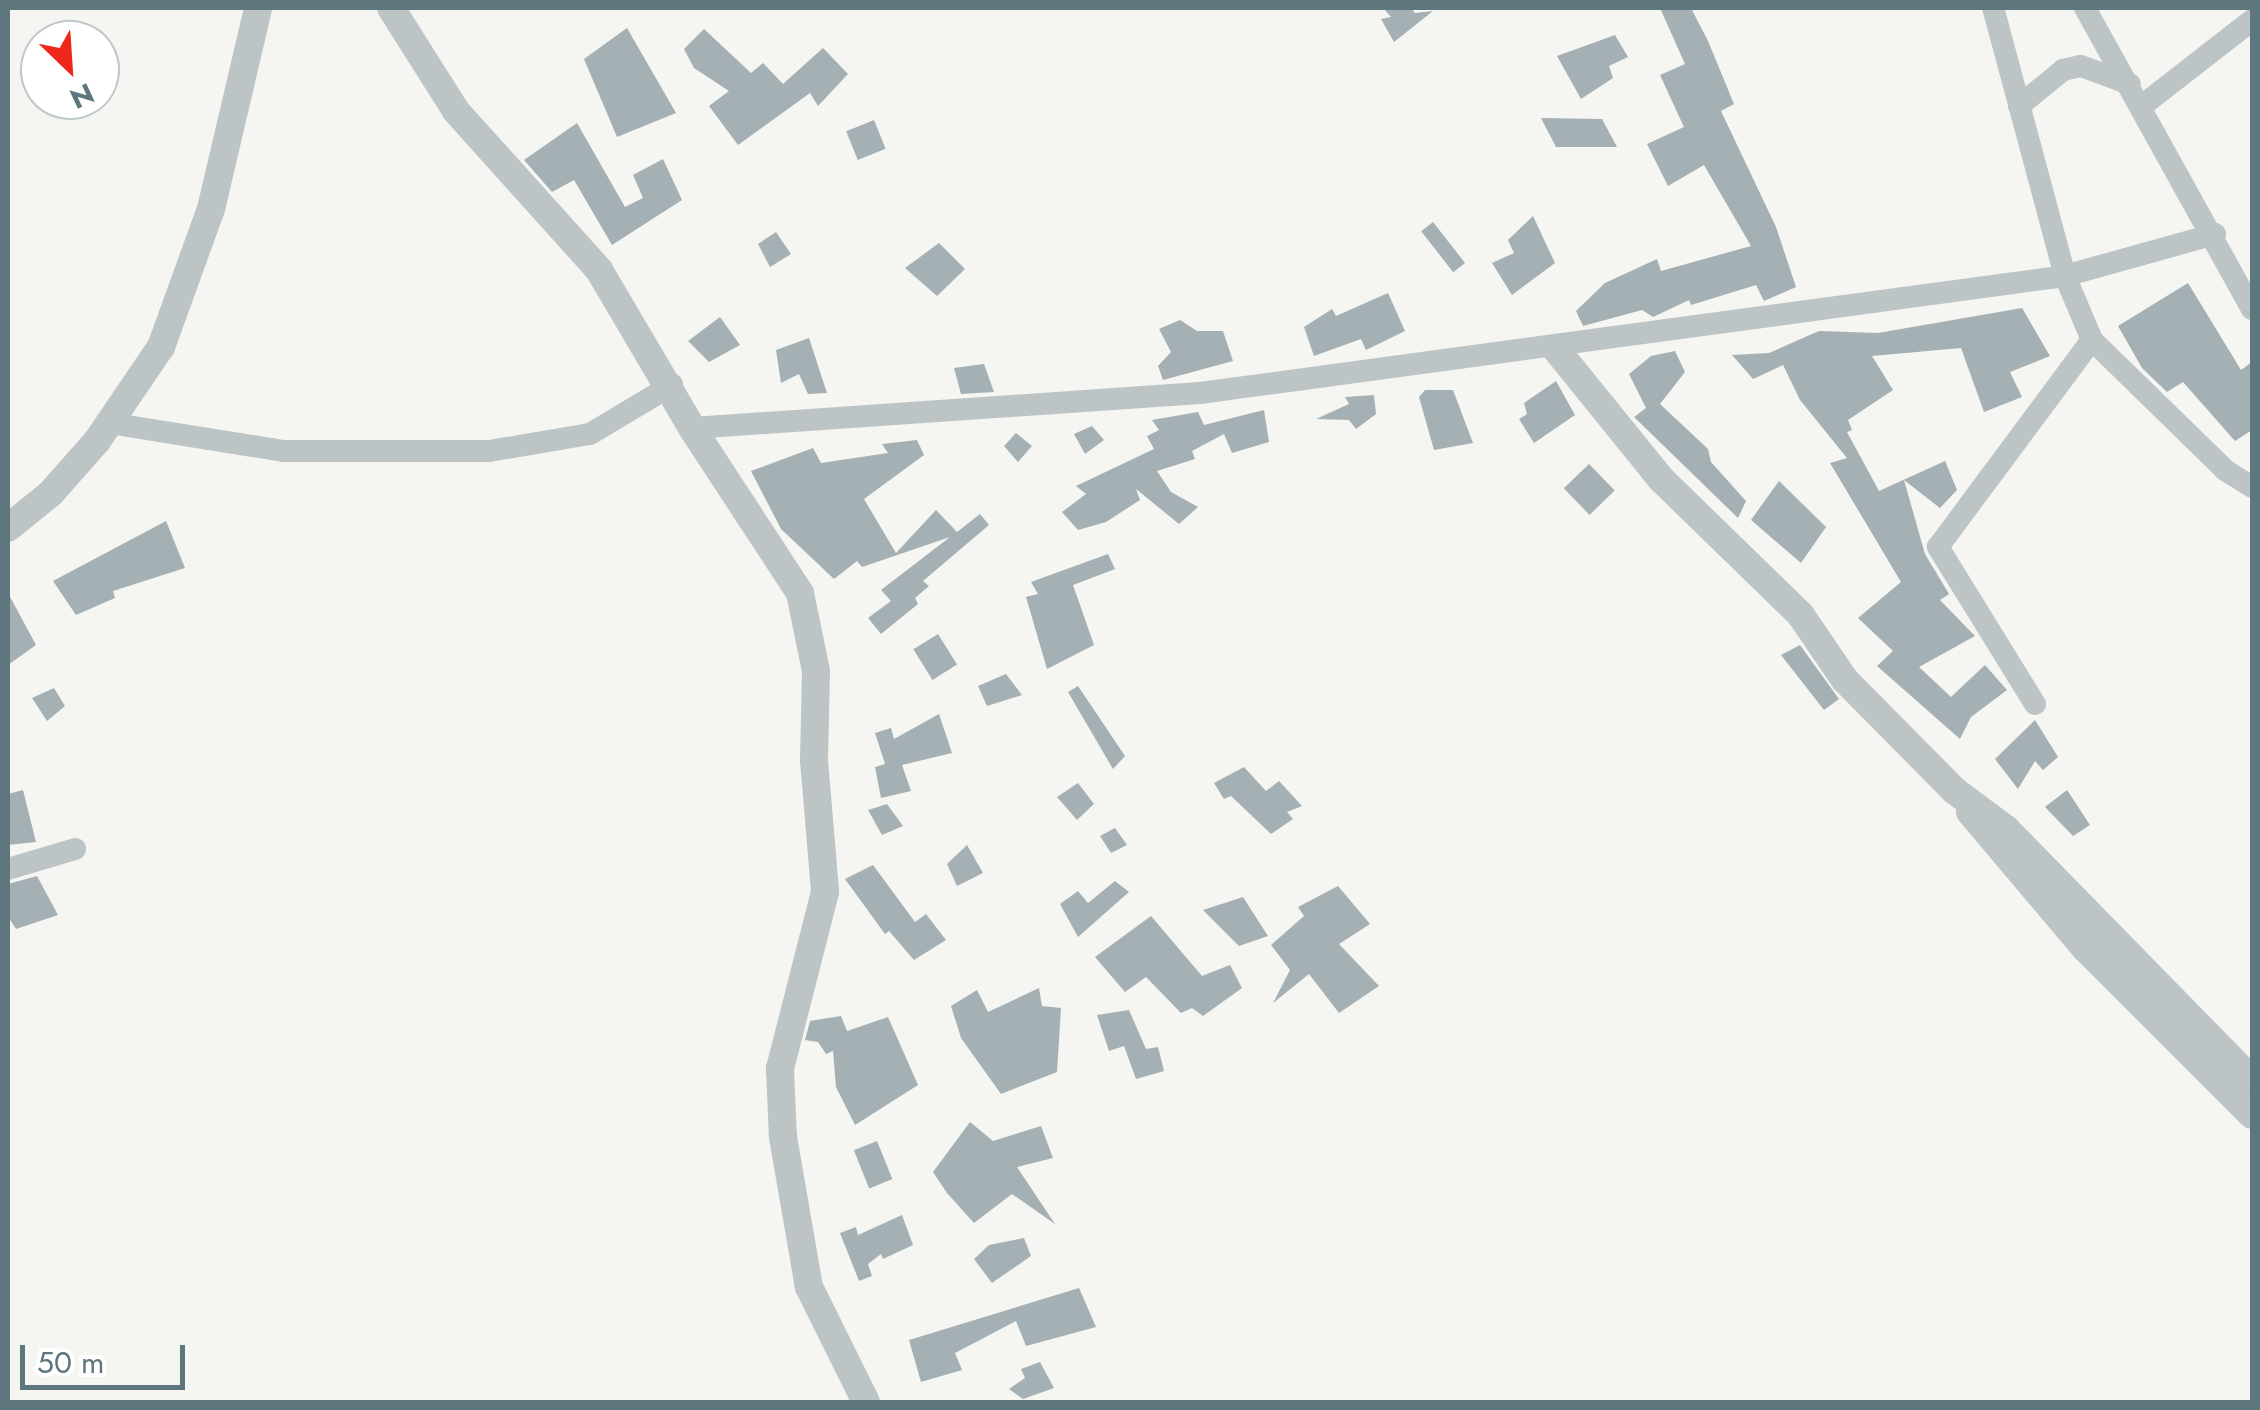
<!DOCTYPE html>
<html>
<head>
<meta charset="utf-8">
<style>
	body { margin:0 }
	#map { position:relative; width:2260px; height:1410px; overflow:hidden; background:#f5f5f1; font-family:Jost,sans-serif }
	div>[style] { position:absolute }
	.building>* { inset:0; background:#a4b0b4; transform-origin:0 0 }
	.minor>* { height:22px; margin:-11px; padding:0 11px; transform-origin:11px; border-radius:11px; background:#bdc4c6 }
	.tertiary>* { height:28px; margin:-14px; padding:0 14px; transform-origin:14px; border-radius:14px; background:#bdc4c6 }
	span { translate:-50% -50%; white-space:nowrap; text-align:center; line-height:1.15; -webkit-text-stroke:10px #fff; paint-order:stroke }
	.frame { position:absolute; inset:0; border:10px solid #5e767e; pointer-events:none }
	.north { position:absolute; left:20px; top:20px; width:100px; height:100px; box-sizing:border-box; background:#fff; border:2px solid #bfc8cb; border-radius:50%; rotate:155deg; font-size:28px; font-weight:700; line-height:40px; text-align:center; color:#5e767e }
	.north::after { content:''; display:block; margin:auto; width:35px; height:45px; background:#ed271a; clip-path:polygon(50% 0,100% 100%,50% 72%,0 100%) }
	.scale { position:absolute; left:20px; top:1345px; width:165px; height:45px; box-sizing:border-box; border:5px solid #5e767e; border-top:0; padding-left:12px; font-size:30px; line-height:35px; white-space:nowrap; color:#5e767e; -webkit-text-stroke:8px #fff; paint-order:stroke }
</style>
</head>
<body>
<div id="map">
	<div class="building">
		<i style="clip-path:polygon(1383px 8px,1411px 8px,1415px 13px,1433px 11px,1394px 42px,1381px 19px,1391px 17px)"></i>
		<i style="clip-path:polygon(1660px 8px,1691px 8px,1708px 41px,1734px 104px,1721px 111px,1776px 227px,1796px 287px,1764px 301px,1756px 285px,1691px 305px,1689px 300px,1653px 317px,1642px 310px,1583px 326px,1576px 311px,1605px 283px,1657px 259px,1661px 271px,1751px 246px,1704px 165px,1668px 186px,1647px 144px,1684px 127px,1660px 75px,1685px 64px)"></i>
		<i style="clip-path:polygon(627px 28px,676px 113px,617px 137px,584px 59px)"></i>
		<i style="clip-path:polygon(704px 29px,751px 73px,763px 63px,783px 84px,823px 48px,848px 74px,818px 106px,810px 93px,738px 145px,709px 106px,729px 91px,694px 68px,684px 49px)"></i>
		<i style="clip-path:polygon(1615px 35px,1628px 57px,1609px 66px,1613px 78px,1581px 99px,1557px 56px)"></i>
		<i style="clip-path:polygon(1541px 118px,1602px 119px,1617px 147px,1556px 147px)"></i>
		<i style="left:874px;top:120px;width:31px;height:30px;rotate:68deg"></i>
		<i style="clip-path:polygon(577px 123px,625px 207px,643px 198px,633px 175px,663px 159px,682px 200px,612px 245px,574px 180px,552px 192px,524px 160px)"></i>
		<i style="clip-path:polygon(1533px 216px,1555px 263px,1512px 295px,1492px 263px,1514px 253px,1508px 240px)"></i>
		<i style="left:1433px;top:222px;width:52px;height:15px;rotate:52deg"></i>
		<i style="clip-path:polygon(776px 232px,791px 254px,770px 267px,758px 244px)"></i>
		<i style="clip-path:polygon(939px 243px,965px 269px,937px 296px,905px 268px)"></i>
		<i style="clip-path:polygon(2188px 283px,2241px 370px,2252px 362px,2252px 430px,2235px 441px,2183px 382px,2167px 392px,2142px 368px,2118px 326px)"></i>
		<i style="clip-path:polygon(1388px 293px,1405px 331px,1366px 350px,1361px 339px,1314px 356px,1304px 327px,1332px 309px,1336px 316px)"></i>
		<i style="clip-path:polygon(2022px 308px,2050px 356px,2010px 372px,2022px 397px,1984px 412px,1961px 348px,1872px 356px,1893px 390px,1848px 420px,1852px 430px,1847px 432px,1879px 491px,1945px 461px,1957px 490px,1940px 508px,1904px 480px,1925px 554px,1949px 594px,1940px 600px,1975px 636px,1919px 667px,1951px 697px,1985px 665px,2007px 690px,1971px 717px,1960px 739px,1877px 666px,1893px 651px,1858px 618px,1901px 582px,1830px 463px,1847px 458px,1800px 400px,1783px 365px,1753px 379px,1732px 355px,1769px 353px,1819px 331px,1878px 333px)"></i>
		<i style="clip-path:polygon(720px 317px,740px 345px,709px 362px,688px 341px)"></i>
		<i style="clip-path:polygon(1180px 320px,1197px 331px,1223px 331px,1233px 361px,1163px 380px,1158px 366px,1171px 352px,1159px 329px)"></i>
		<i style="clip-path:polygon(809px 338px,827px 393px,808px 394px,799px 374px,781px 383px,776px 350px)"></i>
		<i style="clip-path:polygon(1675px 351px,1685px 372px,1660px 404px,1708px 449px,1711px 462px,1746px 501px,1738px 518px,1634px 417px,1646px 408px,1629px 374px,1651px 356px)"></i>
		<i style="clip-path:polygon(984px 364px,994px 392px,961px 394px,954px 368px)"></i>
		<i style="clip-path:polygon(1556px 381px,1575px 415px,1534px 443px,1519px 419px,1527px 414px,1524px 403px)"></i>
		<i style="clip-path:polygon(1425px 390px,1453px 390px,1473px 443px,1434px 450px,1419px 397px)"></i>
		<i style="clip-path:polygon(1374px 395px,1376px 414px,1356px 429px,1349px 420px,1316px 419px,1349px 404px,1345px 397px)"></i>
		<i style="clip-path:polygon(1264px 410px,1269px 442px,1232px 453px,1224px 434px,1192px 451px,1195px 459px,1157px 471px,1171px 492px,1198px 507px,1179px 524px,1136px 489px,1140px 500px,1106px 522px,1078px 530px,1062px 512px,1086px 494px,1076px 486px,1154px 449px,1147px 436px,1159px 430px,1152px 420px,1198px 412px,1204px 425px)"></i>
		<i style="clip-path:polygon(1092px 426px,1104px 440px,1085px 454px,1074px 434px)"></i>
		<i style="clip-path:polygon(1016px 433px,1032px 446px,1018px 462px,1004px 446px)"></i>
		<i style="clip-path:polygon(917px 440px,924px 455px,864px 499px,896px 553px,936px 510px,957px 532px,980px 514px,989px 525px,923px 581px,929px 586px,915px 598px,918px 604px,881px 634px,868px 618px,891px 601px,881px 590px,950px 537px,862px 567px,857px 561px,834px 579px,781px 529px,751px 471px,813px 448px,821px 463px,888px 453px,882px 444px)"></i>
		<i style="left:1589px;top:464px;width:37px;height:35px;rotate:46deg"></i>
		<i style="clip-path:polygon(1779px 481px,1826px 527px,1801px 563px,1751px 520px)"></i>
		<i style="clip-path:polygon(166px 521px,185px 568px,113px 591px,115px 598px,76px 615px,53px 581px)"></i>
		<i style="clip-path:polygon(1108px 554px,1115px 569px,1073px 585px,1094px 645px,1047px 669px,1026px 597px,1038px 594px,1031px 582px)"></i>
		<i style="clip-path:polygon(8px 593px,36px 645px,8px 665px)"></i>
		<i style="left:938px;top:634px;width:36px;height:29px;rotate:58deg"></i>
		<i style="clip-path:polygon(1800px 645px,1839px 699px,1824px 710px,1781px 655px)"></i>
		<i style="clip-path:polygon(1006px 674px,1022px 695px,987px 706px,978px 686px)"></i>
		<i style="clip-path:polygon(1078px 686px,1125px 756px,1113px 769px,1068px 692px)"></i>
		<i style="clip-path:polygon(54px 688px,65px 706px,47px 721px,32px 698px)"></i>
		<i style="clip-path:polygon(939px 714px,952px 753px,902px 765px,911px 791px,881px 798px,875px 767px,885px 764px,875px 733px,891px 728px,894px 739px)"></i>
		<i style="clip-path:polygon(2035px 720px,2058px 757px,2043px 770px,2035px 761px,2018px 789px,1995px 759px)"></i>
		<i style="clip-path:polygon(1244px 767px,1266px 791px,1279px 781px,1302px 806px,1287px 812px,1293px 819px,1271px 834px,1231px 796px,1224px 799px,1214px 783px)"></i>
		<i style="clip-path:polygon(1078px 783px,1094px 804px,1077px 820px,1057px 797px)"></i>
		<i style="clip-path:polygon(23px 790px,36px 842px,8px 845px,8px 794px)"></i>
		<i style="clip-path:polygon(2067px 790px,2090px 825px,2073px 836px,2045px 807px)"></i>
		<i style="clip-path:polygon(887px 804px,903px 826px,882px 835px,868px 810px)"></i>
		<i style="clip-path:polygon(1115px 828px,1127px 845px,1111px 853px,1100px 836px)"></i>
		<i style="clip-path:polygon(967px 845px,983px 873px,957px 886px,947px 864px)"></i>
		<i style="clip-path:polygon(873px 865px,915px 922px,926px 914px,946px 940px,914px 960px,889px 931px,885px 934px,845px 879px)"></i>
		<i style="clip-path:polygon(37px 876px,58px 915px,16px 929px,8px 917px,8px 884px)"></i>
		<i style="clip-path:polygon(1115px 881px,1129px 892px,1078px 937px,1060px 904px,1078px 891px,1088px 903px)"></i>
		<i style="clip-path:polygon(1338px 886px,1370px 924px,1339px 944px,1379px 986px,1339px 1013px,1309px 974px,1273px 1003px,1290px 970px,1271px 945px,1304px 916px,1298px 907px)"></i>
		<i style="clip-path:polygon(1243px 897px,1268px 936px,1239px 946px,1203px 910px)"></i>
		<i style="clip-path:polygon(1151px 916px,1202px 976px,1230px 965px,1242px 988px,1203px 1016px,1192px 1008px,1181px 1013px,1146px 977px,1125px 992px,1095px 957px)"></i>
		<i style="clip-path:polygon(1039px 988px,1042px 1006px,1061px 1008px,1057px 1072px,1001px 1094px,961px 1038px,951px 1006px,977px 990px,988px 1012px)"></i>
		<i style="clip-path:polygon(1129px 1010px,1146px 1049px,1158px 1047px,1164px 1071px,1136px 1079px,1124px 1046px,1109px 1051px,1097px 1015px)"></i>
		<i style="clip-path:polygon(841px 1016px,847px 1031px,888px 1017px,918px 1085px,855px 1125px,836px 1087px,833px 1051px,826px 1054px,818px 1042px,805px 1040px,810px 1021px)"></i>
		<i style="clip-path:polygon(970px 1122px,993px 1141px,1041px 1126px,1053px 1158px,1017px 1167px,1055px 1224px,1012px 1194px,974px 1223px,947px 1193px,933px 1172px)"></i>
		<i style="left:877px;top:1141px;width:41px;height:25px;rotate:68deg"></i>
		<i style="clip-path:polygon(902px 1215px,913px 1245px,883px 1259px,881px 1254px,868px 1264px,872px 1276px,859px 1281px,840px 1233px,856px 1227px,858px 1235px)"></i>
		<i style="clip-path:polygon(1024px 1238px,1031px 1256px,992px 1283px,974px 1259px,989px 1245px)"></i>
		<i style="clip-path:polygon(1079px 1288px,1096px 1327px,1026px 1346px,1016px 1321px,955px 1353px,962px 1370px,921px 1382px,909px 1340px)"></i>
		<i style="clip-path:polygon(1040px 1362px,1054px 1388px,1023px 1399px,1009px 1389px,1025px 1378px,1021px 1369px)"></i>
	</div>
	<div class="minor">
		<i style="left:2085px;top:8px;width:344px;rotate:61deg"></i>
		<i style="left:2143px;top:105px;width:138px;rotate:-37.9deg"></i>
		<i style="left:2019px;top:106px;width:57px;rotate:-39.3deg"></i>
		<i style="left:2063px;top:70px;width:18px;rotate:-13deg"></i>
		<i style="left:2081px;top:66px;width:52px;rotate:20.2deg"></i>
		<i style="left:2215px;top:234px;width:156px;rotate:164.4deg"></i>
		<i style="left:2065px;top:276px;width:69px;rotate:67.1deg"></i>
		<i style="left:2092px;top:340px;width:186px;rotate:44.3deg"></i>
		<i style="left:2225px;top:470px;width:32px;rotate:32deg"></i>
		<i style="left:109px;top:423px;width:177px;rotate:9.1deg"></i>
		<i style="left:284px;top:451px;width:205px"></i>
		<i style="left:489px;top:451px;width:102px;rotate:-9.6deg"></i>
		<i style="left:590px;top:434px;width:96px;rotate:-30.9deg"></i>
		<i style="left:692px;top:428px;width:509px;rotate:-3.94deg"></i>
		<i style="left:1200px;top:393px;width:873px;rotate:-7.7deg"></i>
		<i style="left:2065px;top:276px;width:278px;rotate:-105deg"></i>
		<i style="left:2035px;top:704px;width:185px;rotate:-121.7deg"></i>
		<i style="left:1938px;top:547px;width:258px;rotate:-53.4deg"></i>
		<i style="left:8px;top:869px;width:70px;rotate:-16.6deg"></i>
	</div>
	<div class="tertiary">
		<i style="left:391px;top:8px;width:122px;rotate:57.7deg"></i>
		<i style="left:456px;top:111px;width:214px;rotate:48deg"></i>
		<i style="left:599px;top:270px;width:183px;rotate:59.5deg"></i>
		<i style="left:692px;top:428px;width:197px;rotate:56.8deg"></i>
		<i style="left:800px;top:593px;width:80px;rotate:78.4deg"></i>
		<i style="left:816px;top:671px;width:89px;rotate:91.3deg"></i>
		<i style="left:814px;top:760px;width:132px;rotate:85.2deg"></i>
		<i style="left:825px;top:892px;width:183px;rotate:104.3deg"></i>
		<i style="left:780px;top:1069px;width:68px;rotate:87.5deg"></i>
		<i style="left:783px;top:1137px;width:152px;rotate:80.2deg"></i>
		<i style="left:809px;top:1287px;width:128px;rotate:63.6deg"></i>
		<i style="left:1555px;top:348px;width:169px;rotate:51deg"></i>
		<i style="left:1661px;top:479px;width:194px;rotate:44.2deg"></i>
		<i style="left:1800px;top:614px;width:80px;rotate:55.7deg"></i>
		<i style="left:1845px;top:680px;width:156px;rotate:45.3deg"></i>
		<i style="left:1955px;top:791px;width:64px;rotate:36.7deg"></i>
		<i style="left:2006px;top:829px;width:351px;rotate:45.6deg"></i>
		<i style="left:8px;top:528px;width:55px;rotate:-39.1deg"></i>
		<i style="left:51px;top:493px;width:69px;rotate:-48.5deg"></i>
		<i style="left:97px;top:441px;width:114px;rotate:-55.8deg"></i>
		<i style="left:161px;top:347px;width:147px;rotate:-70.1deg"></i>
		<i style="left:211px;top:209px;width:206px;rotate:-76.8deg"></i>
		<i style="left:1970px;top:812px;width:178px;rotate:49.8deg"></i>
		<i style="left:2085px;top:948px;width:236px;rotate:45deg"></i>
	</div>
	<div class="frame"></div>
	<div class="north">N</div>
	<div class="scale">50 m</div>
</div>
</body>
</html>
